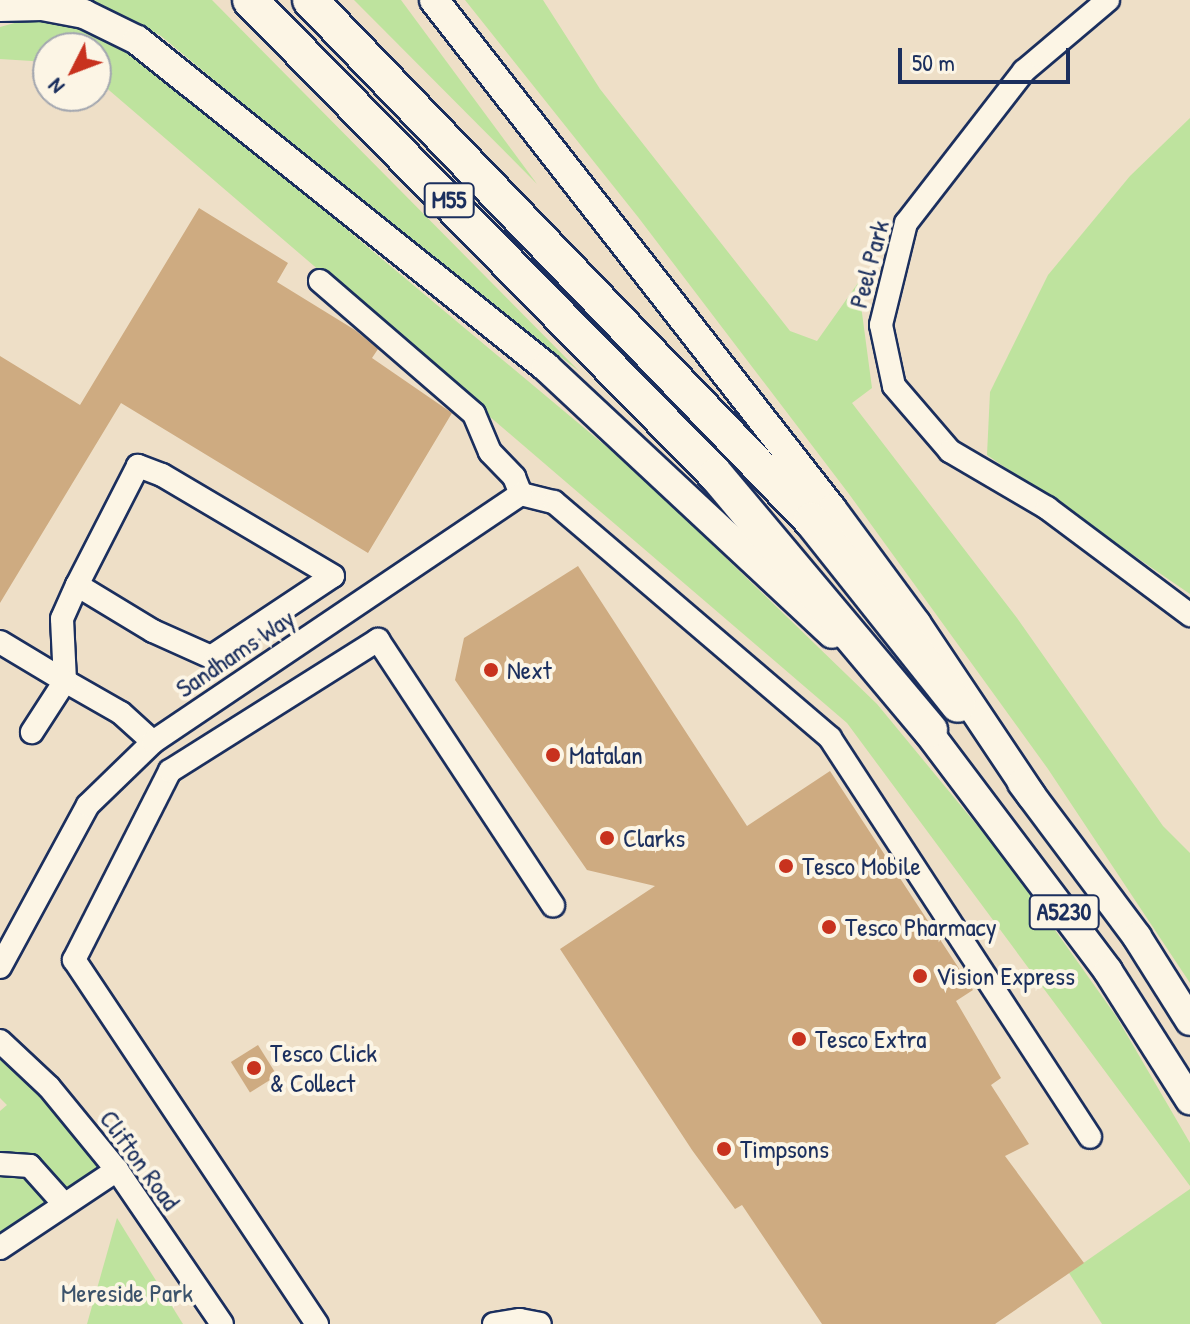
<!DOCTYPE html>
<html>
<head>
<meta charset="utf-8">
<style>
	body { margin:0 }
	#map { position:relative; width:1190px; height:1324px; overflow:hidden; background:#eedfc7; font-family:"Patrick Hand",sans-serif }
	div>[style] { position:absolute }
	.green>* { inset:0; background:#bee39e }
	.building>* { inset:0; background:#ceab81; transform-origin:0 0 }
	.roads { filter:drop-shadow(2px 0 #1b2f5e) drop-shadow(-2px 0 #1b2f5e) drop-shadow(0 2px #1b2f5e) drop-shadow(0 -2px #1b2f5e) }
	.minor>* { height:22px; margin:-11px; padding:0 11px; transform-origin:11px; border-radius:11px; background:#fcf5e5 }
	.major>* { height:28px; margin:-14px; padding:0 14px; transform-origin:14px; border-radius:14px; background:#fcf5e5 }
	.highway>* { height:34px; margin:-17px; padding:0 17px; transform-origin:17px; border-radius:17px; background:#fcf5e5 }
	.dots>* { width:22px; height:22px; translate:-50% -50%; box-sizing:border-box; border:4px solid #fcf5e5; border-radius:50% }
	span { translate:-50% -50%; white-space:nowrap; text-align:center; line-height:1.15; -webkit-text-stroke:8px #fcf5e5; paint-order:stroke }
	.shield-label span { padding:2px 6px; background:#fcf5e5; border:2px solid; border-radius:6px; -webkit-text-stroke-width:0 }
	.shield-label { font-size:24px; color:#1b2f5e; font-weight:700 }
	.street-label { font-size:26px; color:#1b2f5e }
	.poi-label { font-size:26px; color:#1b2f5e }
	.left { translate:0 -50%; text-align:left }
	.park-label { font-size:26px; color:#3c536b }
	.north { position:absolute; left:32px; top:32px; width:80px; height:80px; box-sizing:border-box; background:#fcf5e5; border:2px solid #a2a6af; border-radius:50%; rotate:228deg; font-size:22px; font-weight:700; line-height:32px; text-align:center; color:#1b2f5e }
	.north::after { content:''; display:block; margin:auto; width:28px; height:36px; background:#c8321e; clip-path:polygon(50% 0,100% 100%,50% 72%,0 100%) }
	.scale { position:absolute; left:898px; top:48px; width:172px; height:36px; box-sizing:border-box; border:4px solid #1b2f5e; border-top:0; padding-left:10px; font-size:24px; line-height:28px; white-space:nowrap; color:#1b2f5e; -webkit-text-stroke:6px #fcf5e5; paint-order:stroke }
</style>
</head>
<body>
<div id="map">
	<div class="green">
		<i style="clip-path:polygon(92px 0,212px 0,579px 371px,412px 244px,161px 36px)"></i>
		<i style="clip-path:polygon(354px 0,401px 0,537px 184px)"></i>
		<i style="clip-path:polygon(465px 0,543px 0,600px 89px,790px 331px,817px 341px,858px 283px,872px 388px,852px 403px,1017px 618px,1163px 826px,1190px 853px,1190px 983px,1048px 769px,849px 494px,638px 217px)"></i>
		<i style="clip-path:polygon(33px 18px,81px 26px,138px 55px,638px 473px,877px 704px,1004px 858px,1116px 1016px,1190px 1143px,1190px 1186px,847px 723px,96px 79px,96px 48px,48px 48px,48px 62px,0 59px,0 27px)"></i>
		<i style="clip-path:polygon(1190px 118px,1190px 594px,987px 455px,990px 392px,1048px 275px,1130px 176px)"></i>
		<i style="clip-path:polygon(0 1041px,117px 1170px,0 1248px,0 1111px,7px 1105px,0 1098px)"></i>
		<i style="clip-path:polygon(1190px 1189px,1190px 1324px,1102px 1324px,1069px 1273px)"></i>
		<i style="clip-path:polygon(117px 1218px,183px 1324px,87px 1324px)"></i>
	</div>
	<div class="building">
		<i style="clip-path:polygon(199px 208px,288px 263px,277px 282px,355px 330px,378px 349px,372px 358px,452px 413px,368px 553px,121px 403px,0 603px,0 356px,80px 405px)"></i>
		<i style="clip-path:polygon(578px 566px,747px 826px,830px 771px,973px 990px,956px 1001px,1001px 1078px,991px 1085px,1029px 1144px,1005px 1156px,1084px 1263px,995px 1324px,822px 1324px,742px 1205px,735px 1209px,692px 1150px,560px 949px,655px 886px,587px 870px,455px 680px,464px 638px)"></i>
		<i style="left:258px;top:1045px;width:36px;height:32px;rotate:58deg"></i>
	</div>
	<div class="roads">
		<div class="minor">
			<i style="left:1108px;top:0;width:110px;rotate:139.8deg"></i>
			<i style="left:1024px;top:71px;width:192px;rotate:127.8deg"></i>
			<i style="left:906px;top:223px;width:105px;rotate:103.8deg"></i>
			<i style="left:881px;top:325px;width:62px;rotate:78deg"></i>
			<i style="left:894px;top:386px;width:86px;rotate:49.3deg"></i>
			<i style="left:950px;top:451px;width:113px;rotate:30.4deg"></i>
			<i style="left:1047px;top:508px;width:179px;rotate:36.8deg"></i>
			<i style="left:320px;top:281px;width:203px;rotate:40.8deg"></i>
			<i style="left:474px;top:414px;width:41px;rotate:67.2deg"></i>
			<i style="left:490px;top:452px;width:35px;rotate:46deg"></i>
			<i style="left:514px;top:477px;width:18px;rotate:68deg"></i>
			<i style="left:521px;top:494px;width:34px;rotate:14deg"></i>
			<i style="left:554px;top:502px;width:363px;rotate:40.5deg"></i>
			<i style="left:830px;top:738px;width:476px;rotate:56.9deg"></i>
			<i style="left:77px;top:585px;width:89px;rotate:31.2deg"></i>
			<i style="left:153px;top:631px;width:64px;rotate:24.1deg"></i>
			<i style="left:211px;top:657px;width:146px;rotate:-33.6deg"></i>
			<i style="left:333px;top:576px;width:199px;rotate:-149.4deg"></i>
			<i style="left:162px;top:475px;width:26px;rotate:-159deg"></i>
			<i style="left:138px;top:466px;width:134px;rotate:117.1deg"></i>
			<i style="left:77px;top:585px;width:37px;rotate:114deg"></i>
			<i style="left:62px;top:619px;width:62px;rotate:87.2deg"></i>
			<i style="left:65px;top:681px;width:64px;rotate:29.7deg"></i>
			<i style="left:121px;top:713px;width:43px;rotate:42.2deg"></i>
			<i style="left:0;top:642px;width:76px;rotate:31deg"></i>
			<i style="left:65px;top:681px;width:61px;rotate:122.9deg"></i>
			<i style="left:0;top:967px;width:184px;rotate:-61.5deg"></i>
			<i style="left:88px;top:805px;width:91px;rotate:-44.1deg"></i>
			<i style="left:153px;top:742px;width:444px;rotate:-34deg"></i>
			<i style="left:0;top:1041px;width:67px;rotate:43.2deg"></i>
			<i style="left:49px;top:1087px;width:107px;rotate:50.7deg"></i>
			<i style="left:117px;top:1170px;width:186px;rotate:55.7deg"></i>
			<i style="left:0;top:1164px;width:30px;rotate:4deg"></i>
			<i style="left:30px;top:1166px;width:51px;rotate:48.2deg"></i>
			<i style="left:0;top:1248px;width:141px;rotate:-33.7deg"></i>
			<i style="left:317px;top:1324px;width:438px;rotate:-123.7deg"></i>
			<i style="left:74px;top:960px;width:212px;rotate:-63.1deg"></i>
			<i style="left:170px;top:771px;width:246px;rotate:-32.2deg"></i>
			<i style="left:378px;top:640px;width:318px;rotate:56.6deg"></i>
			<i style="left:494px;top:1324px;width:26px;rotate:-9deg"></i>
			<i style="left:520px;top:1320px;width:20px;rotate:11deg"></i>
		</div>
		<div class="major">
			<i style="left:434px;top:0;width:646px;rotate:51.98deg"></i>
			<i style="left:832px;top:509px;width:142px;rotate:53.6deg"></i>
			<i style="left:916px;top:623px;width:208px;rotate:56.2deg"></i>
			<i style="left:0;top:7px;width:42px;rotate:-1.4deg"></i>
			<i style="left:42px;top:6px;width:43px;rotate:10.8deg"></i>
			<i style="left:84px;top:14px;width:59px;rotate:26.1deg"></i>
			<i style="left:137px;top:40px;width:524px;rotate:38.64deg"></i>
			<i style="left:546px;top:367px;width:391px;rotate:43deg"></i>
			<i style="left:916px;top:716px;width:319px;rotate:53deg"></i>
			<i style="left:1108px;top:971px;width:153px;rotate:57.6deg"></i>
			<i style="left:1022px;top:783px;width:192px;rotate:53.2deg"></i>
			<i style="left:1137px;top:937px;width:99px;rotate:57.8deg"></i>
		</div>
		<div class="highway">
			<i style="left:250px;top:0;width:665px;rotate:45.55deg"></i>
			<i style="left:716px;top:475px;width:333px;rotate:50deg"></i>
			<i style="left:310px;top:0;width:722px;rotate:46.07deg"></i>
			<i style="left:811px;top:520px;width:236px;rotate:51.5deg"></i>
		</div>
	</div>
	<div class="dots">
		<i style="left:491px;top:670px;background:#c8321e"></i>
		<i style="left:553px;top:755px;background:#c8321e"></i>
		<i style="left:607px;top:838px;background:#c8321e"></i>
		<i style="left:786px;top:866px;background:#c8321e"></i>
		<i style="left:829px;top:927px;background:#c8321e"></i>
		<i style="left:920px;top:976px;background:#c8321e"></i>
		<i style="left:799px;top:1039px;background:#c8321e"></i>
		<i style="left:254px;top:1068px;background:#c8321e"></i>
		<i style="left:724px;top:1149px;background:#c8321e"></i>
	</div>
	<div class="shield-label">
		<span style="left:449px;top:200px">M55</span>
		<span style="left:1064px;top:912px">A5230</span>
	</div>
	<div class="street-label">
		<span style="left:869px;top:264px;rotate:-75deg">Peel Park</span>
		<span style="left:235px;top:653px;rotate:-34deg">Sandhams Way</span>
		<span style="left:140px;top:1160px;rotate:54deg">Clifton Road</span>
	</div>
	<div class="poi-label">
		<span class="left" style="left:507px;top:670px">Next</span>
		<span class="left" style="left:569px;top:755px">Matalan</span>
		<span class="left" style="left:623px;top:838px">Clarks</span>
		<span class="left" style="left:802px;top:866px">Tesco Mobile</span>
		<span class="left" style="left:845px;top:927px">Tesco Pharmacy</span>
		<span class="left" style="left:936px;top:976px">Vision Express</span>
		<span class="left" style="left:815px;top:1039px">Tesco Extra</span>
		<span class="left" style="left:270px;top:1068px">Tesco Click<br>&amp; Collect</span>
		<span class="left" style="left:740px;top:1149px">Timpsons</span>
	</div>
	<div class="park-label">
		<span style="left:127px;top:1293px">Mereside Park</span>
	</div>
	<div class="north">N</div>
	<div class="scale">50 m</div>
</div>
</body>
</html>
